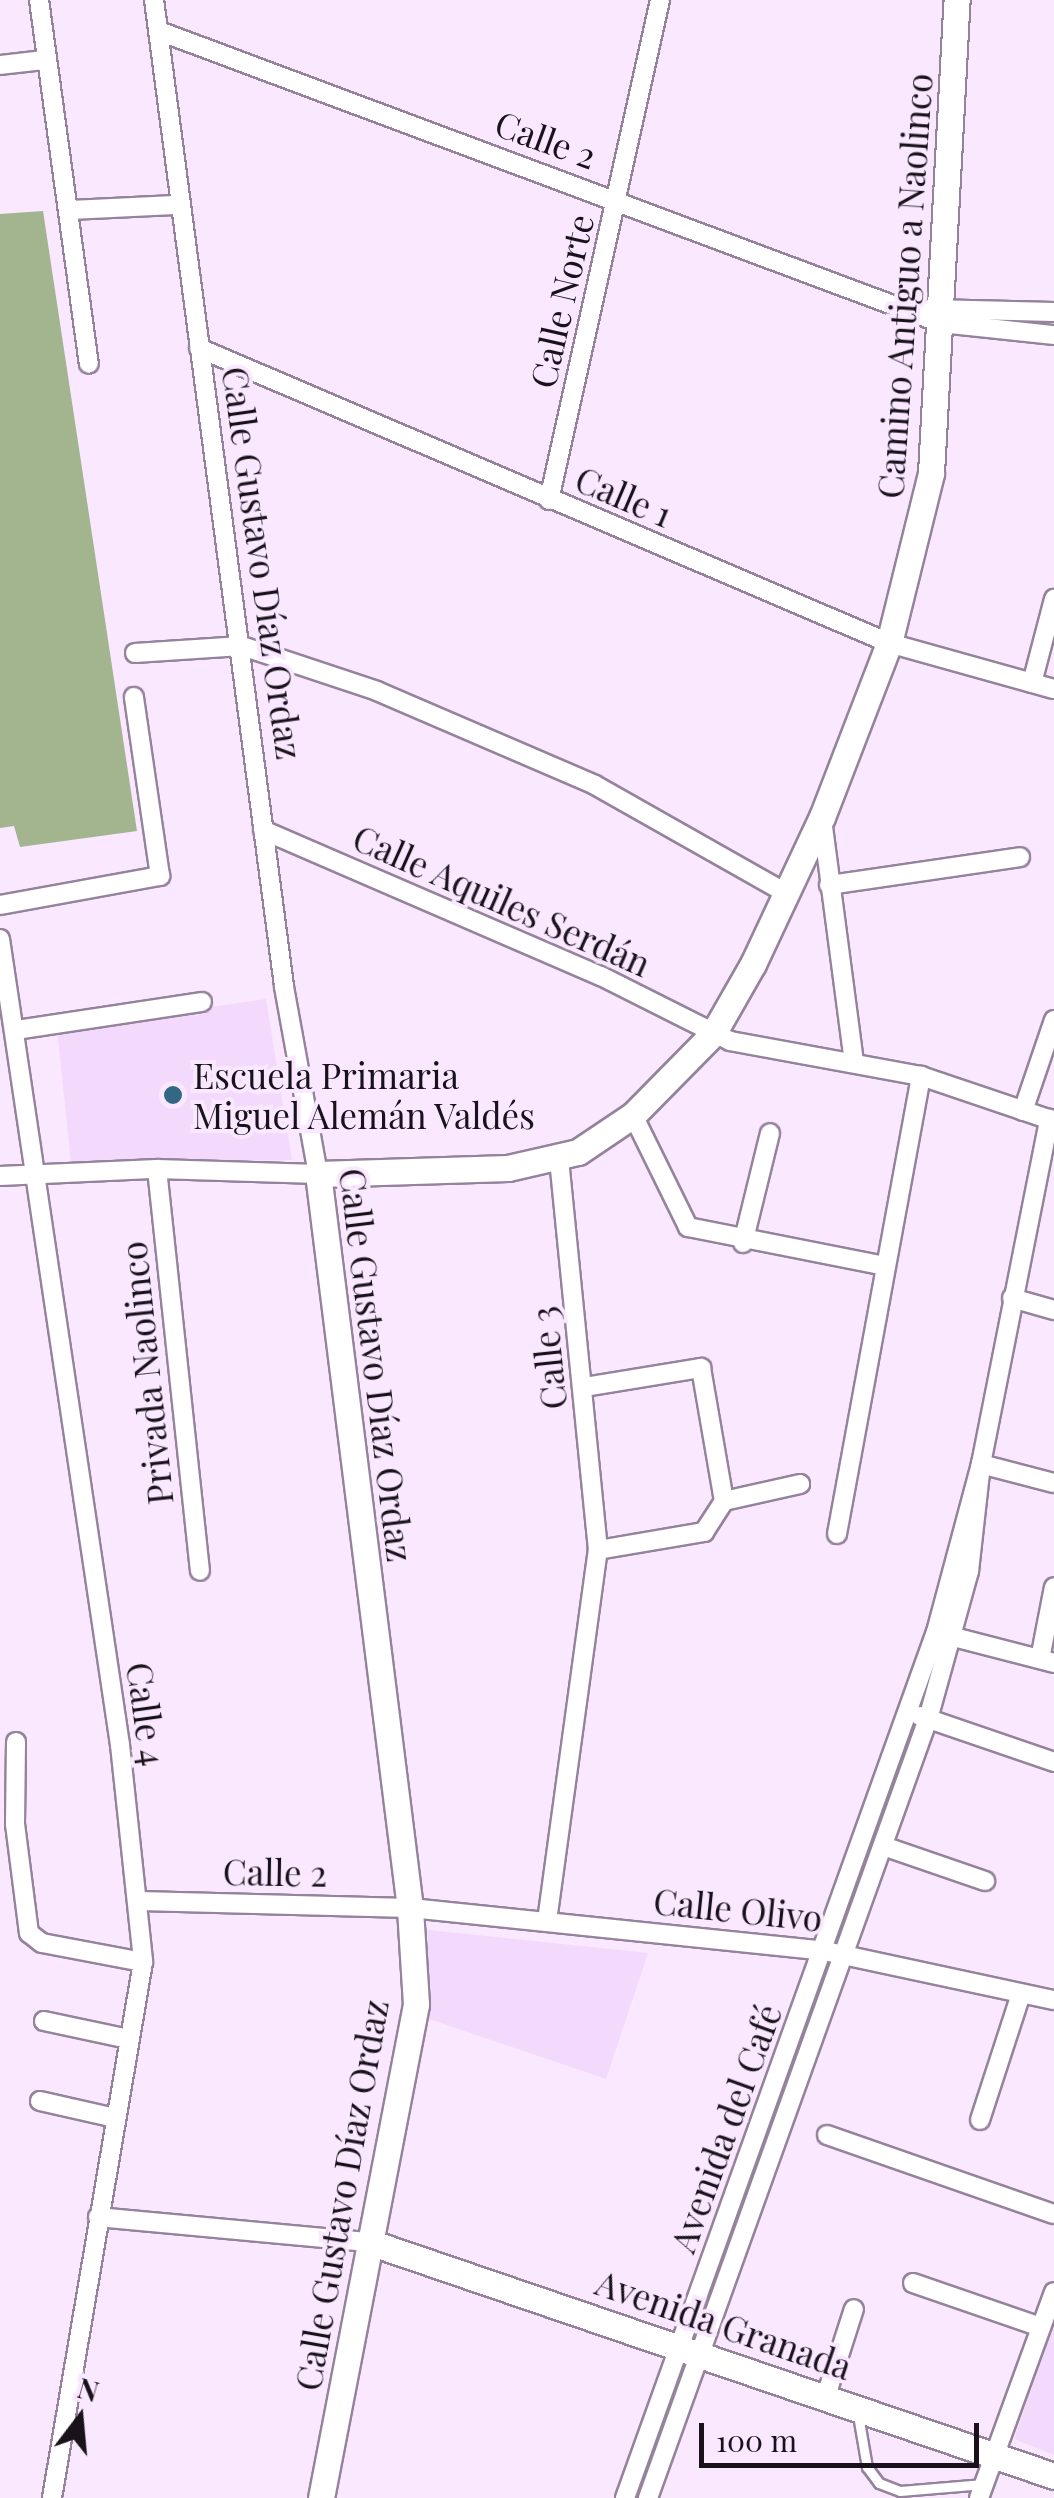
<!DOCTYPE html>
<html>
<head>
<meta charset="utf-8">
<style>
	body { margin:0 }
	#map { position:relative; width:1054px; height:2498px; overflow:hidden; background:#f9e8ff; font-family:"Playfair Display",serif }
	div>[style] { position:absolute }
	.built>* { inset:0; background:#f3dafc }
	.forest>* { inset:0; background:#a2b58e }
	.roads { filter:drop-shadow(2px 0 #95839c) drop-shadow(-2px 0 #95839c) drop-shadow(0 2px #95839c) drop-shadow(0 -2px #95839c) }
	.lane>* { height:9px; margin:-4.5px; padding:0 4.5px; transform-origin:4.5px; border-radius:4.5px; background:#fff }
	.street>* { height:18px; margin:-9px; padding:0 9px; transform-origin:9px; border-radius:9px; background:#fff }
	.secondary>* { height:25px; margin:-12.5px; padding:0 12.5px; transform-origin:12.5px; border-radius:12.5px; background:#fff }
	.dots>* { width:28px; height:28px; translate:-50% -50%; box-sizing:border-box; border:5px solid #f9e8ff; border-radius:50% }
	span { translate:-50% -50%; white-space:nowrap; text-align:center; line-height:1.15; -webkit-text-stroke:8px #f9e8ff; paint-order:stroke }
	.street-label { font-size:35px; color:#19121b }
	.poi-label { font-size:35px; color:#19121b }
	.left { translate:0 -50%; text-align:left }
	.north { position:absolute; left:30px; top:2368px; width:100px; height:100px; -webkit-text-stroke:8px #f9e8ff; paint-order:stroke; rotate:16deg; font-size:28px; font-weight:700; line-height:40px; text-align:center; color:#19121b }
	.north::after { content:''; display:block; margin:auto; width:35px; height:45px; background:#19121b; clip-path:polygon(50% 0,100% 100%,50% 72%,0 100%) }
	.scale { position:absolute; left:699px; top:2423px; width:280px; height:45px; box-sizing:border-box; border:5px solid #19121b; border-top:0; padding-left:12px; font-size:30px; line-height:35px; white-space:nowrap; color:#19121b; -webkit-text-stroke:8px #f9e8ff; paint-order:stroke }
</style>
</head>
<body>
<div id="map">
	<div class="built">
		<i style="clip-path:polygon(266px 999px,292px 1160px,71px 1163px,57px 1029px)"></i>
		<i style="clip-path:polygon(428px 1930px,648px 1953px,606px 2079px,426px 2018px)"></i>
		<i style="clip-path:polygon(1054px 2323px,1054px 2455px,1014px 2439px)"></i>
	</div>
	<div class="forest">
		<i style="clip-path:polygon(43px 211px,137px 831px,20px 847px,14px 826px,0 828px,0 214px)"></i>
	</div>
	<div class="roads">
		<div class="lane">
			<i style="left:858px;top:2415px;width:53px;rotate:80.2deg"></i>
			<i style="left:867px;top:2467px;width:20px;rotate:53deg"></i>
			<i style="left:879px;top:2483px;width:22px;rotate:21deg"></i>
			<i style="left:900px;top:2491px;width:84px;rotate:-4.8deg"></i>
		</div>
		<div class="street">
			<i style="left:39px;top:0;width:367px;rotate:82.2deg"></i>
			<i style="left:159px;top:31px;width:835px;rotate:20.48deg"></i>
			<i style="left:941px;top:323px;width:114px;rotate:6.1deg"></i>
			<i style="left:0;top:65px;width:44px;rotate:-6.5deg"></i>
			<i style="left:69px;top:210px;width:107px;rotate:-2.7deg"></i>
			<i style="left:930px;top:309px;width:124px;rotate:1.4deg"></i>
			<i style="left:199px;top:348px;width:750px;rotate:23.15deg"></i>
			<i style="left:889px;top:643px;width:171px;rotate:15.6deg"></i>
			<i style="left:549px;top:500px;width:512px;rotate:-77.48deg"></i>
			<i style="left:135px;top:653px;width:107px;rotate:-3.7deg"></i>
			<i style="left:242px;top:646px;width:142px;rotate:18.4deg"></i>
			<i style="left:377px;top:691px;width:237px;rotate:23.3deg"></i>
			<i style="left:595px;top:785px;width:222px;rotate:29.5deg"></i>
			<i style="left:1032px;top:683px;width:87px;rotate:-75.3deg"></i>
			<i style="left:822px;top:819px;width:244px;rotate:82.5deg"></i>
			<i style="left:263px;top:830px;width:368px;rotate:23.4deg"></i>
			<i style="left:601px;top:976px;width:144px;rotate:26.7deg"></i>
			<i style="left:730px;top:1041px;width:194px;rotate:10.4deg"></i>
			<i style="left:921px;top:1076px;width:140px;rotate:18.7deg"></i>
			<i style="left:829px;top:885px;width:193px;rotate:-8.3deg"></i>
			<i style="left:0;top:905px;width:163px;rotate:-10.3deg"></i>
			<i style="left:160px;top:876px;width:181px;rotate:-98.3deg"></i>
			<i style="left:0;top:939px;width:815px;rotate:81.53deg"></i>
			<i style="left:120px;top:1745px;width:218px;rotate:83.9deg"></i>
			<i style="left:143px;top:1962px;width:544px;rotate:99.64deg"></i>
			<i style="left:16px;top:1030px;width:188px;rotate:-8.6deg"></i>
			<i style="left:1023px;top:1111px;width:96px;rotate:-71.2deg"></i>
			<i style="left:633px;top:1115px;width:125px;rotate:63.8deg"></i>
			<i style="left:688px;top:1227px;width:201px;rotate:11.2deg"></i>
			<i style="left:157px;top:1169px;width:404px;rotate:83.9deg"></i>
			<i style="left:0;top:1176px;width:157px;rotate:-2.6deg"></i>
			<i style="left:157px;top:1169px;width:161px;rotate:1.8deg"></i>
			<i style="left:318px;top:1174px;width:191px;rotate:-100.3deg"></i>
			<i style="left:284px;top:986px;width:995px;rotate:-97.51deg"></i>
			<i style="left:743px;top:1243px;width:113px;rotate:-76.2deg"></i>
			<i style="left:1012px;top:1298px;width:44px;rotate:15.9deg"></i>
			<i style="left:585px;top:1387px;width:118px;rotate:-9.3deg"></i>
			<i style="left:701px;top:1368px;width:135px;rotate:80.2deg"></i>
			<i style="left:981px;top:1464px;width:75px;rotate:14.6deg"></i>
			<i style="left:837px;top:1534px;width:466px;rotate:-79.6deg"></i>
			<i style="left:598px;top:1550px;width:108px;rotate:-9.6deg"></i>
			<i style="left:704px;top:1532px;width:37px;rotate:-57deg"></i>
			<i style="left:724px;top:1501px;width:78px;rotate:-12.6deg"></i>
			<i style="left:946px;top:1635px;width:112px;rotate:14.5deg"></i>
			<i style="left:1040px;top:1659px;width:73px;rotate:-79deg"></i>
			<i style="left:920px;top:1716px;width:142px;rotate:18.9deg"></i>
			<i style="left:16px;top:1742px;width:82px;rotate:90.7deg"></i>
			<i style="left:15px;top:1824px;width:110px;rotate:82.7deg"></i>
			<i style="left:29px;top:1933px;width:16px;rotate:38deg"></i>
			<i style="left:42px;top:1943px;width:103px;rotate:10.7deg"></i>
			<i style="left:883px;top:1846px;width:108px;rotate:18.9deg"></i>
			<i style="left:139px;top:1901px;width:271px;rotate:1.5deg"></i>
			<i style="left:410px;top:1908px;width:417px;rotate:5.9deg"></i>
			<i style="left:825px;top:1951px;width:234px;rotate:12.1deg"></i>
			<i style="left:547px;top:1921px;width:374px;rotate:-82.2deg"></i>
			<i style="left:598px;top:1550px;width:393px;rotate:-95.7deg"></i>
			<i style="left:44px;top:2021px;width:87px;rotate:12deg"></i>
			<i style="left:40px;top:2101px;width:77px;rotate:12.8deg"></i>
			<i style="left:980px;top:2120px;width:133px;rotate:-72deg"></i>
			<i style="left:827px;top:2135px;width:240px;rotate:19.2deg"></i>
			<i style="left:98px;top:2217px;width:272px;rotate:5.3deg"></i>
			<i style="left:913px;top:2283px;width:135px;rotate:19deg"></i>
			<i style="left:826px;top:2396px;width:91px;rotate:-72.2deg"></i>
			<i style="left:625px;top:2498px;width:920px;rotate:-70.25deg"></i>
			<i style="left:936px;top:1632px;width:174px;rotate:-75deg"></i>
			<i style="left:981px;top:1464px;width:352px;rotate:-78.8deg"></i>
			<i style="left:648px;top:2498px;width:828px;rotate:-70.23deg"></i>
			<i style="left:928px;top:1719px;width:154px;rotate:-74.5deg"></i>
			<i style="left:969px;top:1571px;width:108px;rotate:-83.6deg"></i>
			<i style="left:979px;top:2498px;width:219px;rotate:-70deg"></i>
		</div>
		<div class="secondary">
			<i style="left:369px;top:2242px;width:724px;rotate:18.86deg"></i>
			<i style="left:321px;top:2498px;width:503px;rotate:-79.11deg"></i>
			<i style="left:416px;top:2004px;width:96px;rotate:-93.6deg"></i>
			<i style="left:410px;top:1908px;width:740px;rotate:-97.14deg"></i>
			<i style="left:318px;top:1174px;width:190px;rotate:-1.8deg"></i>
			<i style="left:508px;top:1168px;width:72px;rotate:-12.9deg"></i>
			<i style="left:578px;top:1152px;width:66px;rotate:-33.9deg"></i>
			<i style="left:633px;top:1115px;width:114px;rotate:-45.4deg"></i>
			<i style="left:713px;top:1034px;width:81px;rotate:-60.3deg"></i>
			<i style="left:753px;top:964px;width:162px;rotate:-64.9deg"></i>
			<i style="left:822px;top:817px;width:186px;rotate:-68.9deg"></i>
			<i style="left:889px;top:643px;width:175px;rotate:-76.1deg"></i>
			<i style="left:931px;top:473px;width:474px;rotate:-86.9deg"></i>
		</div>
	</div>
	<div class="dots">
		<i style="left:173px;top:1095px;background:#326884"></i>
	</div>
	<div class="street-label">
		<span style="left:546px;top:139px;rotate:20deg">Calle 2</span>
		<span style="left:904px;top:286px;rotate:-86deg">Camino Antiguo a Naolinco</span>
		<span style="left:561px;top:301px;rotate:-77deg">Calle Norte</span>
		<span style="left:624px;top:496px;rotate:23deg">Calle 1</span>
		<span style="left:263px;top:563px;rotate:82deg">Calle Gustavo Díaz Ordaz</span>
		<span style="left:502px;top:900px;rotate:24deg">Calle Aquiles Serdán</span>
		<span style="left:548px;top:1358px;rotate:-96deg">Calle 3</span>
		<span style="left:377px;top:1365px;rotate:83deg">Calle Gustavo Díaz Ordaz</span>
		<span style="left:146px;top:1373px;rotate:-96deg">Privada Naolinco</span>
		<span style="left:147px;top:1714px;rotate:82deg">Calle 4</span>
		<span style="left:275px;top:1872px;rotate:1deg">Calle 2</span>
		<span style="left:738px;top:1909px;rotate:6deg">Calle Olivo</span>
		<span style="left:725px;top:2128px;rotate:-70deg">Avenida del Café</span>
		<span style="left:341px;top:2195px;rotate:-80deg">Calle Gustavo Díaz Ordaz</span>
		<span style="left:724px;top:2324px;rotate:19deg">Avenida Granada</span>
	</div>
	<div class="poi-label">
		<span class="left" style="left:193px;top:1095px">Escuela Primaria<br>Miguel Alemán Valdés</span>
	</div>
	<div class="north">N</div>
	<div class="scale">100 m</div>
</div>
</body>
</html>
